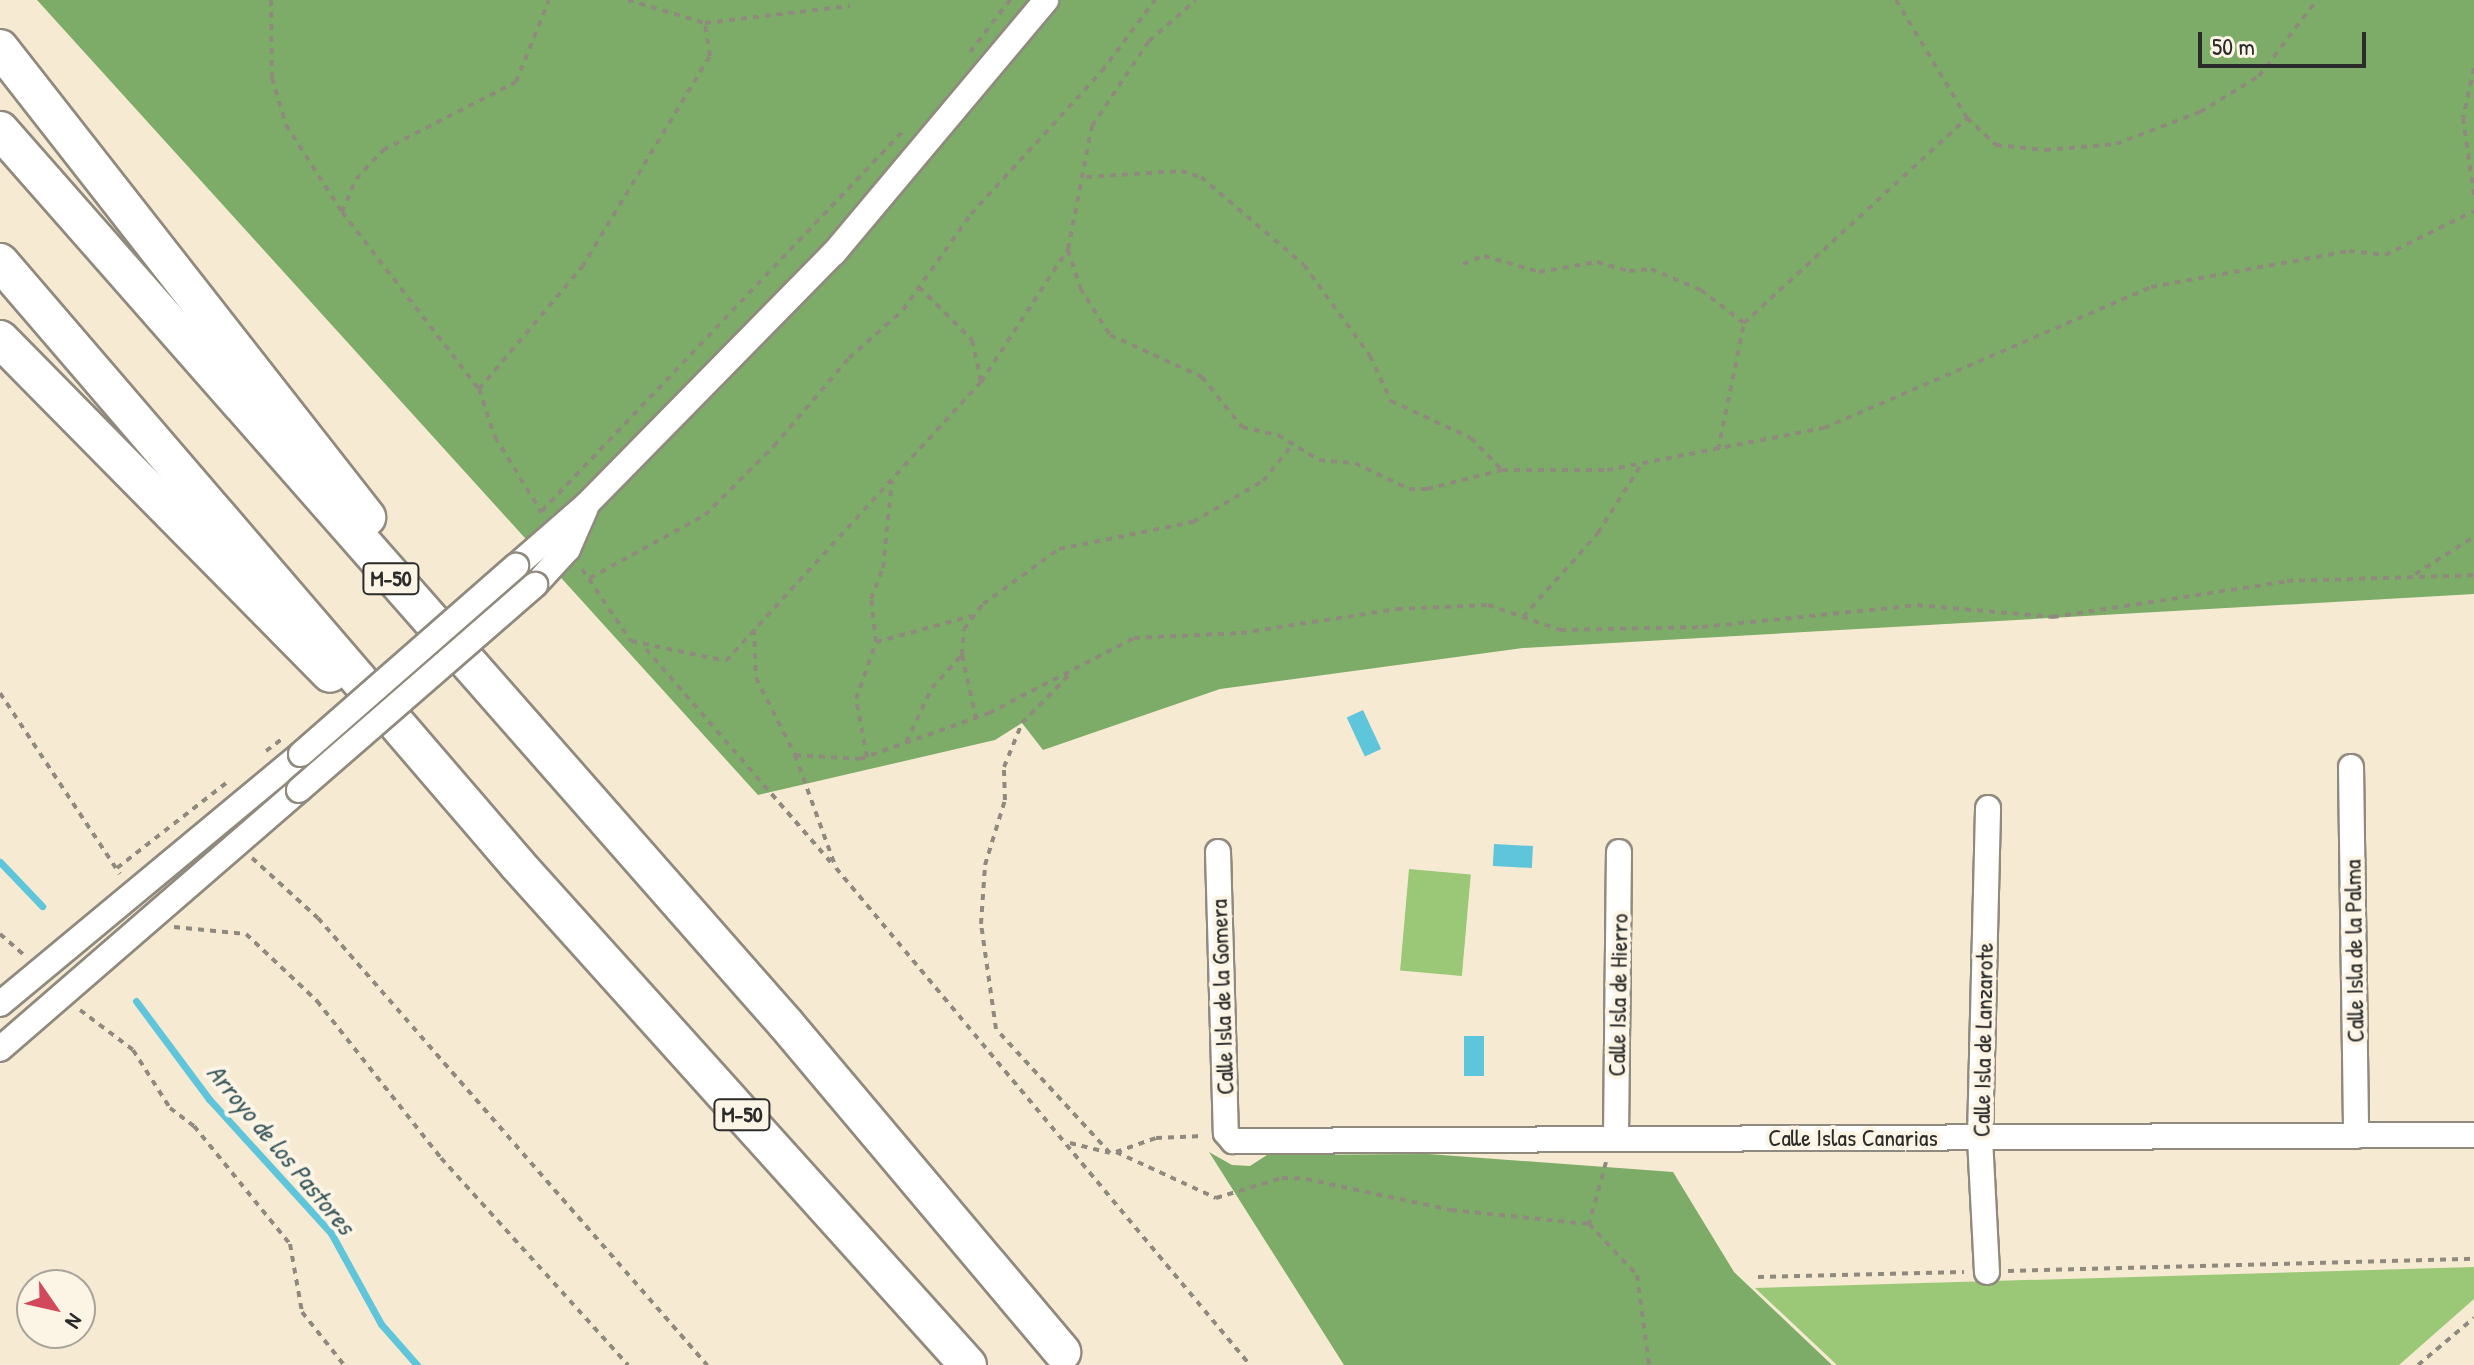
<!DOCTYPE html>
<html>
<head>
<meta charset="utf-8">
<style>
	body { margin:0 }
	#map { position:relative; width:2474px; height:1365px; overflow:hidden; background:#f6ead2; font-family:"Patrick Hand",sans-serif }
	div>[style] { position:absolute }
	.green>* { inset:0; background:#9bc876; transform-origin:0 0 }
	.forest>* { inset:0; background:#7cac67 }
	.water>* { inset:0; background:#5ec5db; transform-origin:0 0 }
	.stream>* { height:7px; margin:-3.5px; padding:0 3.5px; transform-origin:3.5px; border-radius:3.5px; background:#5ec5db }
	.path>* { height:4px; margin-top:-2px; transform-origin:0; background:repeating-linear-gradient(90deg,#908a7e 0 6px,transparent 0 12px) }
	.roads { filter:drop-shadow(2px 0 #908a7e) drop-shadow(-2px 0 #908a7e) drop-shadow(0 2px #908a7e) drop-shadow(0 -2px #908a7e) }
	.minor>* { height:24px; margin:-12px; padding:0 12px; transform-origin:12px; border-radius:12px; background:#fff }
	.highway>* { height:36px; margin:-18px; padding:0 18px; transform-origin:18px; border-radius:18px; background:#fff }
	.path-bridge>* { height:4px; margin-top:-2px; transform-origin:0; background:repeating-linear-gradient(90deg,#908a7e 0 6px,transparent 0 12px) }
	.bridges { filter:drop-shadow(2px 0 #908a7e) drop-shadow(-2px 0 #908a7e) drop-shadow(0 2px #908a7e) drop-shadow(0 -2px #908a7e) }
	.minor-bridge>* { height:24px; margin:-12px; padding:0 12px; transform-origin:12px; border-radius:12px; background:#fff }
	span { translate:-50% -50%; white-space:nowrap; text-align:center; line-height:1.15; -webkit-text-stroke:8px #fcf5e5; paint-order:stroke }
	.shield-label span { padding:2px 6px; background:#fcf5e5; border:2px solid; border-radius:6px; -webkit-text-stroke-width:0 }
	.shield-label { font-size:22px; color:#2b2b2b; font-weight:700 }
	.street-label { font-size:24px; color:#2b2b2b }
	.water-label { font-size:26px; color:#3a5960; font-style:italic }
	.north { position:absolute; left:16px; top:1269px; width:80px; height:80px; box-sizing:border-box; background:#fcf5e5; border:2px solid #a8a49b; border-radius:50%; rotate:124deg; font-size:22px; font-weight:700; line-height:32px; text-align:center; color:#2b2b2b }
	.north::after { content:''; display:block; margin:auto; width:28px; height:36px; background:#d1495b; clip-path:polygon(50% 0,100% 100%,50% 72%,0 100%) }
	.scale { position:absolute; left:2198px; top:32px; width:168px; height:36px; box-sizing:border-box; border:4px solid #2b2b2b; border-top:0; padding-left:10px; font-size:24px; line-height:28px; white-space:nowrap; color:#2b2b2b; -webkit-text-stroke:6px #fcf5e5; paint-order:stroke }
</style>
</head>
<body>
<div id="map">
	<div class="green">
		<i style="left:1409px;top:869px;width:62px;height:102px;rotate:5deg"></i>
		<i style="clip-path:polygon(2474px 1267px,2474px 1299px,2399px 1365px,1837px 1365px,1755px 1288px)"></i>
	</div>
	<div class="forest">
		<i style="clip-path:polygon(37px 0,2474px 0,2474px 594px,1523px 648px,1220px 689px,1043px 750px,1022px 723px,995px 740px,758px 795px)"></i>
		<i style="clip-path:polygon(1209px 1152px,1232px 1165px,1250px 1166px,1267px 1155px,1428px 1154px,1673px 1172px,1734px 1272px,1832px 1365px,1344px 1365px)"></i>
	</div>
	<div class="water">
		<i style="left:1363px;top:710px;width:43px;height:18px;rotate:65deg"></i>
		<i style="left:1494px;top:844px;width:39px;height:22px;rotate:3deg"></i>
		<i style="left:1464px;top:1036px;width:20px;height:40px"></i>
	</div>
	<div class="stream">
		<i style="left:0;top:862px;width:61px;rotate:46.3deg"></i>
		<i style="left:136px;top:1001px;width:122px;rotate:53.3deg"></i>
		<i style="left:209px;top:1099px;width:181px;rotate:47.7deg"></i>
		<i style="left:331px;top:1233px;width:104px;rotate:61.2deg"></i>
		<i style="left:381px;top:1324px;width:55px;rotate:48.7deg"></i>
	</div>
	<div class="path">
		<i style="left:271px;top:0;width:78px;rotate:89.3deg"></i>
		<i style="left:272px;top:78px;width:49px;rotate:73.4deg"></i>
		<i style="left:286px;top:125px;width:103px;rotate:57.2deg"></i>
		<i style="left:342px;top:212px;width:224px;rotate:52.3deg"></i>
		<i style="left:479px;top:389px;width:51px;rotate:71.6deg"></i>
		<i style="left:495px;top:437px;width:89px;rotate:58.3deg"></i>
		<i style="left:628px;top:0;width:80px;rotate:16.6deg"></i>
		<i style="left:705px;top:23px;width:146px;rotate:-6.7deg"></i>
		<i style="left:1896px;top:0;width:138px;rotate:59deg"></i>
		<i style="left:1967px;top:118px;width:40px;rotate:43deg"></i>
		<i style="left:1996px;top:145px;width:49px;rotate:5.8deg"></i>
		<i style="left:2045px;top:150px;width:71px;rotate:-4.8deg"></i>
		<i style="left:2116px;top:144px;width:90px;rotate:-20.9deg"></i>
		<i style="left:2200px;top:112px;width:69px;rotate:-31.4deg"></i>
		<i style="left:2259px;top:76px;width:96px;rotate:-52.7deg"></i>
		<i style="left:970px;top:52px;width:66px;rotate:-52.4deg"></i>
		<i style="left:2474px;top:68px;width:51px;rotate:102.4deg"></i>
		<i style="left:2463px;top:118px;width:78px;rotate:81.9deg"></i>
		<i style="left:1086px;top:177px;width:95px;rotate:-3.6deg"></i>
		<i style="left:1181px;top:171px;width:21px;rotate:17deg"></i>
		<i style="left:1201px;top:177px;width:135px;rotate:40.5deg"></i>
		<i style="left:1304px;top:265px;width:112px;rotate:54deg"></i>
		<i style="left:1370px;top:356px;width:50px;rotate:65deg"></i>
		<i style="left:1391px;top:401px;width:88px;rotate:24.8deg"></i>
		<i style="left:1471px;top:438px;width:45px;rotate:45.9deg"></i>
		<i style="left:342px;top:212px;width:36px;rotate:-67deg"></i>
		<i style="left:356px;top:179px;width:40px;rotate:-47deg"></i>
		<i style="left:383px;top:150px;width:149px;rotate:-27.1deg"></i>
		<i style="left:516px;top:82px;width:88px;rotate:-68.1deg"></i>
		<i style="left:1068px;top:250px;width:40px;rotate:72deg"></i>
		<i style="left:1080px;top:288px;width:56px;rotate:57.4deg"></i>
		<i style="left:1110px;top:335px;width:101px;rotate:24.5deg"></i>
		<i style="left:1202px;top:377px;width:64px;rotate:51.3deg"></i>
		<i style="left:1242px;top:427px;width:37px;rotate:13deg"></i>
		<i style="left:1278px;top:435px;width:48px;rotate:31.4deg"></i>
		<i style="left:1319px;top:460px;width:36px;rotate:5deg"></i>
		<i style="left:1355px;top:463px;width:60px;rotate:25.7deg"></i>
		<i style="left:1409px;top:489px;width:18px"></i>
		<i style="left:1427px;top:489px;width:77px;rotate:-14.2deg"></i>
		<i style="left:1502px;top:470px;width:105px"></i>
		<i style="left:1607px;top:470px;width:221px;rotate:-11deg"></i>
		<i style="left:1824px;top:428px;width:356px;rotate:-23.3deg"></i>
		<i style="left:2151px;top:287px;width:201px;rotate:-10.3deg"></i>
		<i style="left:2349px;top:251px;width:36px;rotate:6deg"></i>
		<i style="left:2385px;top:255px;width:99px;rotate:-26.3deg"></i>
		<i style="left:1463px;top:264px;width:22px;rotate:-21deg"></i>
		<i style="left:1484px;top:256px;width:57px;rotate:16.2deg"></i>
		<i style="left:1539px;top:272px;width:59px;rotate:-9.8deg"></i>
		<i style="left:1597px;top:262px;width:33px;rotate:16deg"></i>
		<i style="left:1629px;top:271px;width:22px;rotate:-5deg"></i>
		<i style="left:1651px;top:269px;width:54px;rotate:22.8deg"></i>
		<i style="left:1701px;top:290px;width:54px;rotate:37.5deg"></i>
		<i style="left:919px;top:287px;width:75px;rotate:45deg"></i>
		<i style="left:972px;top:340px;width:42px;rotate:77.6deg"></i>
		<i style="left:479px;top:389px;width:160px;rotate:-49.8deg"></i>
		<i style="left:582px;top:267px;width:247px;rotate:-58.8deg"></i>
		<i style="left:710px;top:56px;width:33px;rotate:-99deg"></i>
		<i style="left:1718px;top:450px;width:130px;rotate:-78.4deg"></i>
		<i style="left:1744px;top:323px;width:303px;rotate:-42.6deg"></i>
		<i style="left:542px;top:511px;width:523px;rotate:-46.47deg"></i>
		<i style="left:582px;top:569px;width:87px;rotate:55.8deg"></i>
		<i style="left:631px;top:641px;width:97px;rotate:11.9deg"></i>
		<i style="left:726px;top:661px;width:378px;rotate:-47.6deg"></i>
		<i style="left:981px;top:382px;width:159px;rotate:-56.8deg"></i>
		<i style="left:1068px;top:249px;width:125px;rotate:-79deg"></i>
		<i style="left:1092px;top:126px;width:102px;rotate:-56.2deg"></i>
		<i style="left:1149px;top:41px;width:62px;rotate:-41.1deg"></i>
		<i style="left:2415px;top:574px;width:70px;rotate:-32.1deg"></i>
		<i style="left:590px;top:578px;width:131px;rotate:-28.7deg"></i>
		<i style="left:705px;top:515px;width:98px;rotate:-45deg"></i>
		<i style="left:774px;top:446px;width:116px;rotate:-49.6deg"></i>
		<i style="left:849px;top:358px;width:72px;rotate:-41.6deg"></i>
		<i style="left:903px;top:310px;width:118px;rotate:-54.7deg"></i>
		<i style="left:971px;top:214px;width:194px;rotate:-47.5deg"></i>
		<i style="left:1102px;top:71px;width:89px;rotate:-53.3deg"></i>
		<i style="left:1523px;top:617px;width:113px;rotate:-48.2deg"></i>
		<i style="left:1598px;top:533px;width:80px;rotate:-57.7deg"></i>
		<i style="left:754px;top:629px;width:49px;rotate:87.7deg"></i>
		<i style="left:756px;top:678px;width:86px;rotate:63.1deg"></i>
		<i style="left:795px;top:755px;width:65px;rotate:3.5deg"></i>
		<i style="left:860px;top:759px;width:137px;rotate:-19.6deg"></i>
		<i style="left:989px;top:713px;width:163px;rotate:-27.3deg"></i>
		<i style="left:1134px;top:638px;width:107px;rotate:-2.7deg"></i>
		<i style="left:1241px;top:633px;width:158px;rotate:-8.7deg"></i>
		<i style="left:1397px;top:609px;width:91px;rotate:-2.5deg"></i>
		<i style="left:1488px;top:605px;width:76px;rotate:19.1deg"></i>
		<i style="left:1560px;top:630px;width:142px;rotate:-1.2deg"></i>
		<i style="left:1702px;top:627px;width:216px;rotate:-5.8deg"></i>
		<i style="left:1917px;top:605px;width:137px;rotate:5deg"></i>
		<i style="left:2053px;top:617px;width:237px;rotate:-8.7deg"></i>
		<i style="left:2287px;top:581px;width:187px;rotate:-1.8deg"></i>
		<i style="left:876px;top:642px;width:99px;rotate:-15.2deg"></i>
		<i style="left:646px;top:649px;width:287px;rotate:49.1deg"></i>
		<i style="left:962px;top:655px;width:65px;rotate:77.5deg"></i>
		<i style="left:0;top:693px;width:217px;rotate:56.5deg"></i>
		<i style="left:906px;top:742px;width:60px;rotate:-64.3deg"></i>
		<i style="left:932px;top:688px;width:45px;rotate:-47.7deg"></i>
		<i style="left:962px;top:655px;width:26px;rotate:-86deg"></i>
		<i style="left:964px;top:629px;width:31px;rotate:-53deg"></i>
		<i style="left:983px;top:604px;width:94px;rotate:-35.9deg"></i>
		<i style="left:1059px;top:549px;width:137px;rotate:-11.4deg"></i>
		<i style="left:1193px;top:522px;width:81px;rotate:-30.4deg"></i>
		<i style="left:1263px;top:481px;width:46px;rotate:-51.1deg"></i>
		<i style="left:795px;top:755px;width:120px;rotate:70.1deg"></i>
		<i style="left:836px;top:868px;width:647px;rotate:50.21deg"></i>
		<i style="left:867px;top:757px;width:59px;rotate:-100.7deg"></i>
		<i style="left:856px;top:699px;width:60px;rotate:-70.7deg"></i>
		<i style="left:876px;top:642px;width:43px;rotate:-96.6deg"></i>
		<i style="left:871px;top:599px;width:33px;rotate:-69deg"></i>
		<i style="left:883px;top:568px;width:88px;rotate:-84.2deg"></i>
		<i style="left:252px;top:858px;width:89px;rotate:42.3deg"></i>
		<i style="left:318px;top:918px;width:593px;rotate:48.97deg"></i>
		<i style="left:117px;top:868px;width:143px;rotate:-37.9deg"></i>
		<i style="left:174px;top:927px;width:72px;rotate:5.6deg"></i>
		<i style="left:246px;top:934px;width:98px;rotate:43.3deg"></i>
		<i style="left:317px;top:1001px;width:200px;rotate:51.7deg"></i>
		<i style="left:441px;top:1158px;width:279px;rotate:47.9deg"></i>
		<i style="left:0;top:934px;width:33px;rotate:41deg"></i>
		<i style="left:80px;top:1010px;width:66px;rotate:37deg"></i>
		<i style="left:133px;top:1050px;width:69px;rotate:57.5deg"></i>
		<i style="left:170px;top:1108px;width:30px;rotate:37deg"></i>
		<i style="left:194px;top:1126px;width:152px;rotate:50.9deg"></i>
		<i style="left:290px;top:1244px;width:69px;rotate:80deg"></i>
		<i style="left:302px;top:1312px;width:68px;rotate:51.6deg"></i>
		<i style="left:1070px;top:1143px;width:41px;rotate:14deg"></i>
		<i style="left:1110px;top:1153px;width:168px;rotate:-132.6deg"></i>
		<i style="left:996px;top:1029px;width:106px;rotate:-98.1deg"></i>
		<i style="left:981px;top:924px;width:59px;rotate:-86.1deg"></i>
		<i style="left:985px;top:865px;width:68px;rotate:-72.9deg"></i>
		<i style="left:1005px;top:800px;width:33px;rotate:-92deg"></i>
		<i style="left:1004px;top:767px;width:48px;rotate:-67.8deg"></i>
		<i style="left:1022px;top:723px;width:71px;rotate:-45.6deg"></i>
		<i style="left:1116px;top:1152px;width:110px;rotate:24.7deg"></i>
		<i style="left:1216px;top:1198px;width:69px;rotate:-16.9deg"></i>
		<i style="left:1282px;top:1178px;width:24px;rotate:2deg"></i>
		<i style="left:1306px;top:1179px;width:148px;rotate:12.1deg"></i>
		<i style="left:1451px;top:1210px;width:139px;rotate:5.8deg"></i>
		<i style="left:1116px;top:1152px;width:42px;rotate:-19.3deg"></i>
		<i style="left:1156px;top:1138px;width:48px;rotate:-2.4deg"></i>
		<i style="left:1606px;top:1162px;width:64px;rotate:105.3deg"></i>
		<i style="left:1589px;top:1224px;width:70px;rotate:46.7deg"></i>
		<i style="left:1637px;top:1275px;width:91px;rotate:82.4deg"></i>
		<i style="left:2008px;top:1271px;width:466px;rotate:-1.5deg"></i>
		<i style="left:1758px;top:1277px;width:206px;rotate:-1.4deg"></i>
		<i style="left:2418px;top:1365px;width:73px;rotate:-40deg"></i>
	</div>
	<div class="roads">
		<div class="minor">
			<i style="left:516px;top:566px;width:94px;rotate:-41.1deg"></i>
			<i style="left:587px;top:504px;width:352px;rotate:-45.5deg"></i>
			<i style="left:834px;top:253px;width:330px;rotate:-50deg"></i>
			<i style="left:535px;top:585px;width:49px;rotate:-47.5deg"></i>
			<i style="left:568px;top:549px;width:43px;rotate:-66.4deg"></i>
			<i style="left:2351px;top:767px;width:369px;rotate:89.2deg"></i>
			<i style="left:1218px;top:852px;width:281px;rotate:88.4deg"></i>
			<i style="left:1226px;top:1133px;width:11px;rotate:49deg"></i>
			<i style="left:1233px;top:1141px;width:1241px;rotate:-0.28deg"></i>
			<i style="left:0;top:1004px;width:391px;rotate:-39.7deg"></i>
			<i style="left:0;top:1049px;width:396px;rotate:-40.9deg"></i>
			<i style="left:1616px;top:1137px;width:285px;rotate:-89.4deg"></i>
			<i style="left:1987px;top:1272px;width:134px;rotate:-93deg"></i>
			<i style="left:1980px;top:1138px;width:330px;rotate:-88.6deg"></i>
		</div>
		<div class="highway">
			<i style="left:0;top:48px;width:596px;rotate:51.96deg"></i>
			<i style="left:0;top:130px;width:1190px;rotate:48.68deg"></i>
			<i style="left:786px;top:1024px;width:429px;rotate:49.9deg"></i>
			<i style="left:0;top:262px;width:794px;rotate:49.34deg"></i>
			<i style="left:517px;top:864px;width:674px;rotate:48.01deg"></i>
			<i style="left:0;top:339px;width:470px;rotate:45.4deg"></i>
		</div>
	</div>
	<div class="path-bridge">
		<i style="left:266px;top:751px;width:21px;rotate:-37deg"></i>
	</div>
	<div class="bridges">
		<div class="minor-bridge">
			<i style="left:301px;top:754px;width:286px;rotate:-41.2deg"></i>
			<i style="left:299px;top:790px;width:313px;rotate:-41deg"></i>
		</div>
	</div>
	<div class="shield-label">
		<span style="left:391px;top:579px">M-50</span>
		<span style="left:742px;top:1115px">M-50</span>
	</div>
	<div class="street-label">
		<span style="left:2354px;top:951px;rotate:-91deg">Calle Isla de la Palma</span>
		<span style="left:1618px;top:995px;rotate:-89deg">Calle Isla de Hierro</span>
		<span style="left:1222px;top:997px;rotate:-92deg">Calle Isla de la Gomera</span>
		<span style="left:1983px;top:1040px;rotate:-89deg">Calle Isla de Lanzarote</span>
		<span style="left:1853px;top:1138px">Calle Islas Canarias</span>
	</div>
	<div class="water-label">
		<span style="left:281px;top:1149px;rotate:50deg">Arroyo de los Pastores</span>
	</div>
	<div class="north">N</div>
	<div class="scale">50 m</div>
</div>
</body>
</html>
